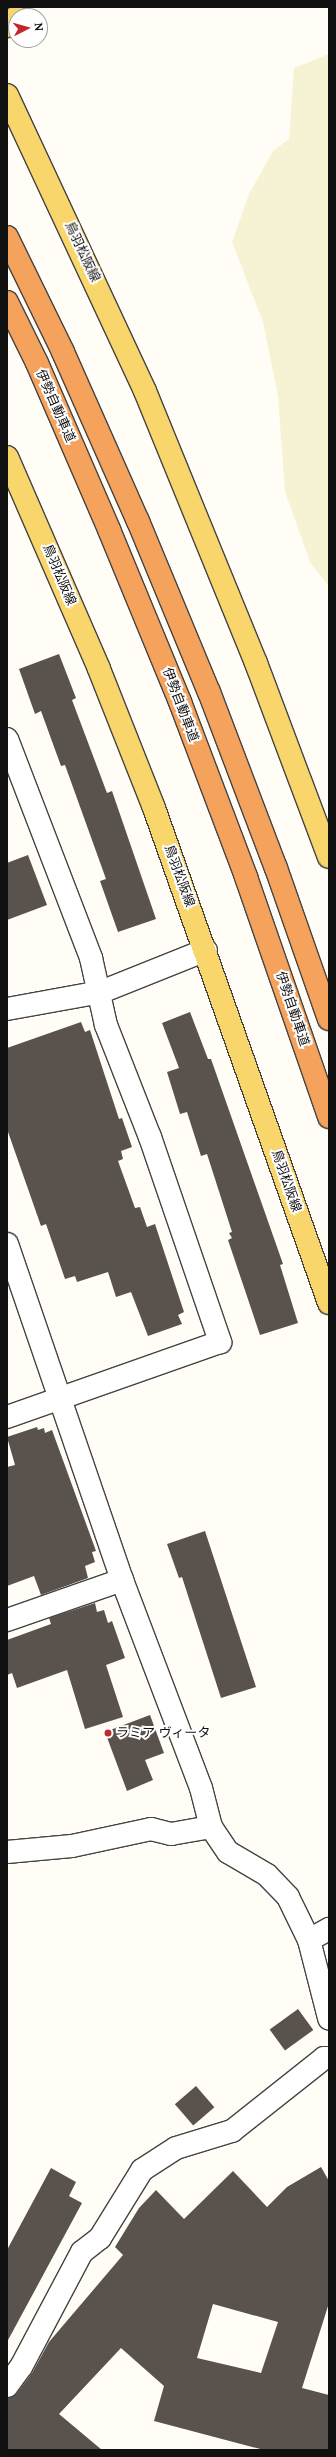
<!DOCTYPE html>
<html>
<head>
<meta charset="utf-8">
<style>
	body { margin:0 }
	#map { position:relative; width:336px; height:2457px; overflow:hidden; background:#fffdf5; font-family:Lora,"Noto Sans JP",serif }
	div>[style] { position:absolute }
	.farmland>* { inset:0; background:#f6f3d4 }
	.building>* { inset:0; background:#5a524d; transform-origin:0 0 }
	.roads { filter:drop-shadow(1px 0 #444) drop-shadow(-1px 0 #444) drop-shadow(0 1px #444) drop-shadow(0 -1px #444) }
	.street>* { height:22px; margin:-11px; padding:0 11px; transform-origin:11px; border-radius:11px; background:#fff }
	.primary>* { height:22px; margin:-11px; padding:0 11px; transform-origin:11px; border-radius:11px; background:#f9d66b }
	.highway>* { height:22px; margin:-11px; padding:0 11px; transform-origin:11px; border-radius:11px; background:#f5a25d }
	.dots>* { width:11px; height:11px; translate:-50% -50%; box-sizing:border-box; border:2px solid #fff; border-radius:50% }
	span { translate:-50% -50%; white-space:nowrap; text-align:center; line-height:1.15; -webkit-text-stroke:4px #fff; paint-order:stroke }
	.street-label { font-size:13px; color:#111 }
	.poi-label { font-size:13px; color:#111 }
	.left { translate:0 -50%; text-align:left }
	.frame { position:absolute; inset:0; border:8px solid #111; pointer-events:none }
	.north { position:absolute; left:8px; top:8px; width:40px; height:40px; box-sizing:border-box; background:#fff; border:1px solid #a0a0a0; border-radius:50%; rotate:84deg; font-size:11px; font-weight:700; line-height:16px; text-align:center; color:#111 }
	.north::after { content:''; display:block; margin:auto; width:14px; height:18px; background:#c4262e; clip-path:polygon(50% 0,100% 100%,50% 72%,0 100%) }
</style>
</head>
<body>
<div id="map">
	<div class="farmland">
		<i style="clip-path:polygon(329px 54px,329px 587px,310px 562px,285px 492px,278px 396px,263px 322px,232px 242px,249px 194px,273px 151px,289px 139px,294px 68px)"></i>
	</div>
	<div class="building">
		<i style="clip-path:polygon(59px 654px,76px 698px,72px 700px,107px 793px,112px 791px,156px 919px,118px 932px,100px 881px,106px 879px,65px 765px,61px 766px,41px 711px,35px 714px,19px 669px)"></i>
		<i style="clip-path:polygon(28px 855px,47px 905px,7px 920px,7px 863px)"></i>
		<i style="clip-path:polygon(190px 1012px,208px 1059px,211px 1059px,283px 1264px,280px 1265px,298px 1323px,260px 1335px,228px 1240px,232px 1238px,229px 1233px,232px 1232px,207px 1154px,201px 1156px,187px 1112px,180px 1114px,167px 1072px,179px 1068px,162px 1023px)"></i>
		<i style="clip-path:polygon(81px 1022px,85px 1032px,90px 1030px,119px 1119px,122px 1118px,132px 1147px,121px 1151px,123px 1159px,118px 1161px,135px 1208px,140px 1207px,147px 1227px,155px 1224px,184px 1312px,178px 1315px,182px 1324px,148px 1336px,131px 1292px,116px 1297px,108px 1272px,77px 1282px,75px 1276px,65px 1279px,46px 1224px,41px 1226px,7px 1129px,7px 1048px)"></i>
		<i style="clip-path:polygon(37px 1427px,38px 1430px,44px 1428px,45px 1433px,52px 1430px,96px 1551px,92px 1552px,95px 1562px,85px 1566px,88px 1578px,41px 1595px,34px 1576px,7px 1586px,7px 1467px,15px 1465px,7px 1437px)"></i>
		<i style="clip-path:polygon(205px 1531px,256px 1687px,221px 1698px,182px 1577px,179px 1578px,167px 1544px)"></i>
		<i style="clip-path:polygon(95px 1603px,97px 1612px,104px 1610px,108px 1623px,112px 1621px,125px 1658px,106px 1665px,123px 1717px,85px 1729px,67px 1670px,17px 1688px,12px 1673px,7px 1675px,7px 1640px,51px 1624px,49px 1618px)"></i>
		<i style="clip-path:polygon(150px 1715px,164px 1753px,145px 1760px,153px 1780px,127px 1791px,105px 1732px)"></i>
		<i style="left:298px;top:2009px;width:26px;height:35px;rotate:54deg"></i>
		<i style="left:196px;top:2086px;width:28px;height:28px;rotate:49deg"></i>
		<i style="clip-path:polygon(evenodd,321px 2167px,329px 2181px,329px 2303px,302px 2388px,329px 2395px,329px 2450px,264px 2450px,154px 2421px,164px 2386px,121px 2348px,59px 2414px,102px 2450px,7px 2450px,7px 2398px,17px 2393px,32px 2373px,49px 2342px,123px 2255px,115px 2247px,139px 2208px,156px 2190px,184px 2219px,233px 2171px,267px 2207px,287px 2187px,321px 2167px,213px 2304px,278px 2322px,261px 2373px,197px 2358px,213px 2304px)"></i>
		<i style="clip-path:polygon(51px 2168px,76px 2182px,69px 2196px,82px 2203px,7px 2342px,7px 2250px)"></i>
	</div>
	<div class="roads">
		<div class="street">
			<i style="left:7px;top:739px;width:235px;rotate:69deg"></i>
			<i style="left:91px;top:958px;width:69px;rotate:77.4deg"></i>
			<i style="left:106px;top:1025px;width:120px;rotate:68.6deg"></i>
			<i style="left:150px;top:1137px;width:217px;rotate:71.1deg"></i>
			<i style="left:220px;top:1342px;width:226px;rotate:160.6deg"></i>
			<i style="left:7px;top:1009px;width:96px;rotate:-10.3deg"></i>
			<i style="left:101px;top:992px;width:113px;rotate:-21.8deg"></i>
			<i style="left:7px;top:1244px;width:355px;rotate:71.1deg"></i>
			<i style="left:122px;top:1580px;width:222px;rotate:69.2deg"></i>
			<i style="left:201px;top:1788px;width:40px;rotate:75.6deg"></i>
			<i style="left:211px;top:1827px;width:30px;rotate:56deg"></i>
			<i style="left:228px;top:1852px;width:45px;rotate:30.5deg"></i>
			<i style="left:267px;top:1875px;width:30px;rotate:46deg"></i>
			<i style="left:288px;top:1897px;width:48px;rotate:64deg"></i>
			<i style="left:309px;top:1940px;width:81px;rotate:75.6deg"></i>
			<i style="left:7px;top:1620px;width:122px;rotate:-19.2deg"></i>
			<i style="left:7px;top:1852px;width:65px;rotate:-5.3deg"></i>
			<i style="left:72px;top:1846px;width:81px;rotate:-12.1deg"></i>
			<i style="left:151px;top:1829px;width:21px;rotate:14deg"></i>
			<i style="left:171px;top:1834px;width:41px;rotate:-9.9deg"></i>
			<i style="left:309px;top:1940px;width:23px;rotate:-29deg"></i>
			<i style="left:7px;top:2386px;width:24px;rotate:-54deg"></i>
			<i style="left:21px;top:2367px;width:130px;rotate:-62.1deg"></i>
			<i style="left:82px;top:2252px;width:23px;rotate:-38deg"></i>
			<i style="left:100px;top:2238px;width:80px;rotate:-58.3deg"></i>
			<i style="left:142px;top:2170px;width:40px;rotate:-32.9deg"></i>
			<i style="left:176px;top:2148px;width:59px;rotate:-16.9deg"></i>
			<i style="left:232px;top:2131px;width:117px;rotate:-38.4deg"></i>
			<i style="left:324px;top:2058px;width:5px"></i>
		</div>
		<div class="primary">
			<i style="left:7px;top:26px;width:13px;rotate:-45deg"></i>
			<i style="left:7px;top:95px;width:327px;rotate:65deg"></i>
			<i style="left:145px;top:391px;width:294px;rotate:67.8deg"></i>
			<i style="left:256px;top:663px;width:207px;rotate:69.4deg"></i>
			<i style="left:7px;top:457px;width:231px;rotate:66.5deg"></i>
			<i style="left:99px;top:669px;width:149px;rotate:68.4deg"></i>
			<i style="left:154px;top:808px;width:525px;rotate:70.53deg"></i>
		</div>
		<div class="highway">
			<i style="left:7px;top:237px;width:128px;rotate:64deg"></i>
			<i style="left:63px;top:352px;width:185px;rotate:66.1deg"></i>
			<i style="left:138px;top:521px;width:185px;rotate:67.5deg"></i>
			<i style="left:209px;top:692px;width:188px;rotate:69.2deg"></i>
			<i style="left:276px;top:868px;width:160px;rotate:70.7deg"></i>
			<i style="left:7px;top:302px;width:68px;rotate:63.8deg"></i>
			<i style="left:37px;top:363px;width:184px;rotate:66.6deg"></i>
			<i style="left:110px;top:532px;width:184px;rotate:67.6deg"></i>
			<i style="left:180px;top:702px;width:187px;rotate:69.3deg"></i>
			<i style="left:246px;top:877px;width:254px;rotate:70.9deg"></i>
		</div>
	</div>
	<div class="dots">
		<i style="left:108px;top:1733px;background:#c4262e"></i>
	</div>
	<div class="street-label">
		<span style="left:82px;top:252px;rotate:65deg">鳥羽松阪線</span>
		<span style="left:55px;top:406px;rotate:66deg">伊勢自動車道</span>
		<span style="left:59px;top:575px;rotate:67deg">鳥羽松阪線</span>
		<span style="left:180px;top:705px;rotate:69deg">伊勢自動車道</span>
		<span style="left:179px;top:876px;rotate:70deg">鳥羽松阪線</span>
		<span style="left:292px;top:1009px;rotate:71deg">伊勢自動車道</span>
		<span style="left:286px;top:1181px;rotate:71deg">鳥羽松阪線</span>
	</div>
	<div class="poi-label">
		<span class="left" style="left:116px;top:1733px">ラミア ヴィータ</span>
	</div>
	<div class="frame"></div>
	<div class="north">N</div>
</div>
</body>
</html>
